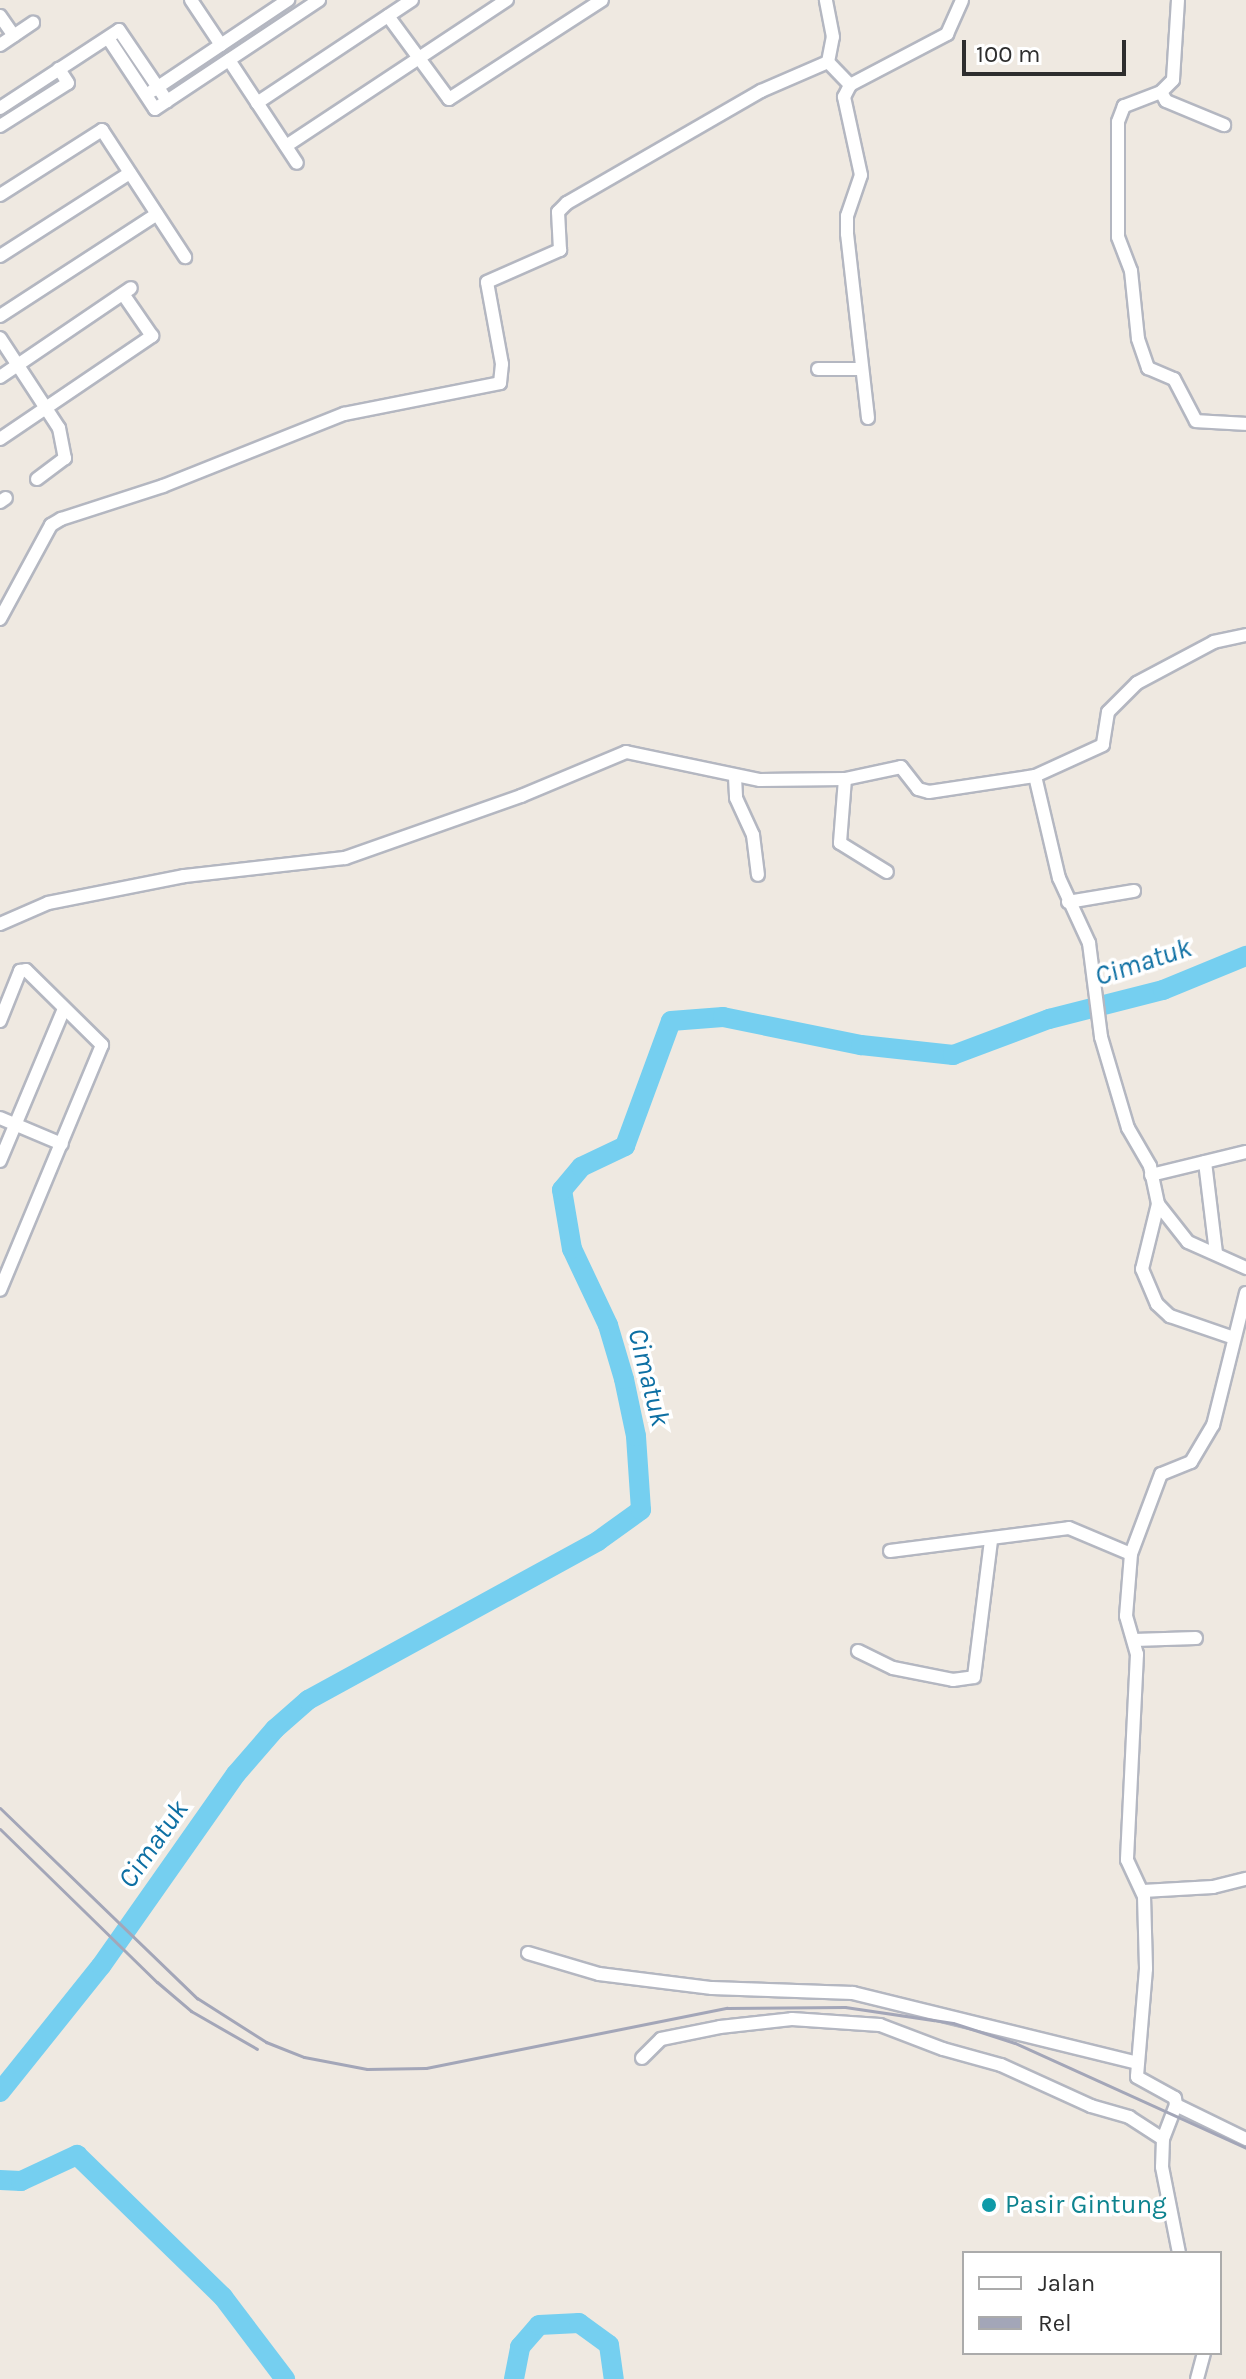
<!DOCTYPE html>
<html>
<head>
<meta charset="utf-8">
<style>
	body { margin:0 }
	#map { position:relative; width:1246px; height:2379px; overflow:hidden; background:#efe9e1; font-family:Karla,sans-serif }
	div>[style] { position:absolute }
	.river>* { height:20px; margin:-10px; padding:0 10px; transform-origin:10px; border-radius:10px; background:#75cff0 }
	.roads { filter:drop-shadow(2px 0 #b4b7c1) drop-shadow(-2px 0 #b4b7c1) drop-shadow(0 2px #b4b7c1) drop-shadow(0 -2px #b4b7c1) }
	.minor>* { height:12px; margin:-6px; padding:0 6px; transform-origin:6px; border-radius:6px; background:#fff }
	.rail>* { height:3px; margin:-1.5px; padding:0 1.5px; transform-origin:1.5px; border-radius:1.5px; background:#a3a6b8 }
	.dots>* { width:22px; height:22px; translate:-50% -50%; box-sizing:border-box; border:4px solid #fff; border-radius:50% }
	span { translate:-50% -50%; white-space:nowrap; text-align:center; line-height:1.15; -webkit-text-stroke:7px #fff; paint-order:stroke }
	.culture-label { font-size:26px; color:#0d838f }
	.left { translate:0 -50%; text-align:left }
	.water-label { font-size:28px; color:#0d6fa3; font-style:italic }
	.legend { position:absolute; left:962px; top:2251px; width:260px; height:104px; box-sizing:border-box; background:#fff; border:2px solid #ababab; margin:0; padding:10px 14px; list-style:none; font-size:24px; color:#2e2e2e }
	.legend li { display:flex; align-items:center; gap:16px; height:40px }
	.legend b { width:40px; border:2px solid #ababab }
	.scale { position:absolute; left:962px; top:40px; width:164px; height:36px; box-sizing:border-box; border:4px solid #2e2e2e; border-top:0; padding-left:10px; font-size:24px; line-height:28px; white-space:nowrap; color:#2e2e2e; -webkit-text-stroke:6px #fff; paint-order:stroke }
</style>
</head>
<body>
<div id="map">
	<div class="river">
		<i style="left:0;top:2092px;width:161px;rotate:-51.3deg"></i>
		<i style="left:101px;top:1966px;width:235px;rotate:-54.9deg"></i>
		<i style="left:236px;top:1774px;width:60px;rotate:-49.1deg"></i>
		<i style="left:275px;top:1729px;width:44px;rotate:-41.3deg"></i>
		<i style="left:308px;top:1700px;width:331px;rotate:-28.7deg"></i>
		<i style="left:598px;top:1541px;width:53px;rotate:-35.8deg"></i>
		<i style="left:641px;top:1510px;width:74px;rotate:-93.9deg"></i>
		<i style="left:636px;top:1436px;width:58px;rotate:-101.9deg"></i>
		<i style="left:624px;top:1379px;width:56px;rotate:-106.5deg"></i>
		<i style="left:608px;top:1325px;width:84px;rotate:-115.3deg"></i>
		<i style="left:572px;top:1249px;width:60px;rotate:-99.6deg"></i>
		<i style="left:562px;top:1190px;width:30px;rotate:-50deg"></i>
		<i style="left:581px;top:1167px;width:49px;rotate:-25.5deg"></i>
		<i style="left:625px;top:1146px;width:133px;rotate:-69.8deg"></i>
		<i style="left:671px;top:1021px;width:52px;rotate:-4.4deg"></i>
		<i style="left:723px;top:1017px;width:141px;rotate:11.5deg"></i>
		<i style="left:861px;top:1045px;width:93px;rotate:6.2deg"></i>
		<i style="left:953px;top:1055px;width:103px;rotate:-20.6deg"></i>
		<i style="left:1049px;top:1019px;width:118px;rotate:-14.3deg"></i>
		<i style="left:1163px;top:990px;width:90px;rotate:-22.3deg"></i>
		<i style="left:0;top:2180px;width:21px;rotate:3deg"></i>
		<i style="left:21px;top:2181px;width:62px;rotate:-24.9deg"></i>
		<i style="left:77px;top:2155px;width:204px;rotate:44.2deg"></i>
		<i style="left:223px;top:2297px;width:103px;rotate:52.9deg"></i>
		<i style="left:514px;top:2379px;width:33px;rotate:-79deg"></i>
		<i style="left:520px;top:2347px;width:29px;rotate:-49deg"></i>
		<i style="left:539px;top:2325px;width:40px;rotate:-2.9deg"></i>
		<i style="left:579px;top:2323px;width:37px;rotate:36deg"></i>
		<i style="left:609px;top:2345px;width:34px;rotate:82deg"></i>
	</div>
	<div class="roads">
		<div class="minor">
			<i style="left:191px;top:0;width:54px;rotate:56.3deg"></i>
			<i style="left:1178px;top:0;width:80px;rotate:93.6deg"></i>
			<i style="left:1173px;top:80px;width:17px;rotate:135deg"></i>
			<i style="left:1161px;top:92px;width:40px;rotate:159deg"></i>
			<i style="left:1124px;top:106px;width:17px;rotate:111deg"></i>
			<i style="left:1118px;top:122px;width:115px;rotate:90deg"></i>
			<i style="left:1118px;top:237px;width:36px;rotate:69deg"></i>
			<i style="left:1131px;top:271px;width:68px;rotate:84.1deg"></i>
			<i style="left:1138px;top:339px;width:31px;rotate:71deg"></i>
			<i style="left:1148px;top:368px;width:28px;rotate:23deg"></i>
			<i style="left:1174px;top:379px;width:47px;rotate:62.4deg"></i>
			<i style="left:1196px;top:421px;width:50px;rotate:3.4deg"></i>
			<i style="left:0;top:16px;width:24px;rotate:55deg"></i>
			<i style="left:388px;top:16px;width:103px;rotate:53.7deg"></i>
			<i style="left:449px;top:99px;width:182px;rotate:-32.9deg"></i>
			<i style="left:108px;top:38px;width:85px;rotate:56.5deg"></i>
			<i style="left:155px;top:109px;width:197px;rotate:-33.6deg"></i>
			<i style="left:0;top:45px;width:40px;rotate:-34deg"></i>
			<i style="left:229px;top:60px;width:123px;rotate:56.6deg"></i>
			<i style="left:828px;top:62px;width:32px;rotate:46deg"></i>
			<i style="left:152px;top:91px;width:164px;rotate:-33.8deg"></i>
			<i style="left:1161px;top:92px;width:10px;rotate:61deg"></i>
			<i style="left:1166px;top:101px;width:63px;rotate:22.5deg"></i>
			<i style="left:257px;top:103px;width:186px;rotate:-33.6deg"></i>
			<i style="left:0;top:108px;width:142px;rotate:-33.2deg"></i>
			<i style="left:119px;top:30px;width:86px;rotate:55.9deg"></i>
			<i style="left:0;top:126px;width:80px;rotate:-32.3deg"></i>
			<i style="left:68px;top:83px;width:17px;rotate:-123deg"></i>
			<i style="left:286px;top:146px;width:265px;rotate:-33.5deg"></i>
			<i style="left:0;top:195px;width:121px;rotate:-32.5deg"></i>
			<i style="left:102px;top:130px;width:152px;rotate:56.8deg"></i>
			<i style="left:0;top:256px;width:154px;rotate:-32.6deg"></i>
			<i style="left:0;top:316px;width:187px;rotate:-33deg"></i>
			<i style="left:0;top:338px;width:108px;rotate:56.8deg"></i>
			<i style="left:59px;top:428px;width:31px;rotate:79deg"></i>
			<i style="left:65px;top:458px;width:35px;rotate:143deg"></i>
			<i style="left:818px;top:369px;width:41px"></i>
			<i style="left:0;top:377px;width:158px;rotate:-34.2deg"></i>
			<i style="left:868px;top:418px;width:185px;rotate:-96.5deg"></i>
			<i style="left:847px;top:234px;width:18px;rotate:-90deg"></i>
			<i style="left:847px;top:216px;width:43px;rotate:-71.1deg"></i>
			<i style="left:861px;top:175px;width:80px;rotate:-102.3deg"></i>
			<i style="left:844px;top:97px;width:13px;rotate:-63deg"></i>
			<i style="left:850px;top:85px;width:110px;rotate:-27.7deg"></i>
			<i style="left:947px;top:34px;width:37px;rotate:-66deg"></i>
			<i style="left:0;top:439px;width:184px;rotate:-34.1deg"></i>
			<i style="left:152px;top:336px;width:51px;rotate:-124.6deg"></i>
			<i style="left:0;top:502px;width:7px;rotate:-34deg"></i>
			<i style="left:0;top:619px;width:107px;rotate:-61.5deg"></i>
			<i style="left:51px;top:525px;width:12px;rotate:-31deg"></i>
			<i style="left:61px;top:519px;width:107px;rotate:-17.9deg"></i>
			<i style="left:163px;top:486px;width:195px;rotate:-21.7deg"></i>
			<i style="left:344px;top:414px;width:159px;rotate:-11.2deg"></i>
			<i style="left:500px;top:383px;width:19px;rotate:-84deg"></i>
			<i style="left:502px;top:364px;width:83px;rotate:-100.4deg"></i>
			<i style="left:487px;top:282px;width:80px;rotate:-23.7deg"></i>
			<i style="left:560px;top:250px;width:38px;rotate:-93deg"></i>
			<i style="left:558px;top:212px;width:13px;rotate:-45deg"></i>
			<i style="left:567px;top:203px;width:224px;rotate:-30deg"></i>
			<i style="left:761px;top:91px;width:73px;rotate:-23.4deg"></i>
			<i style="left:828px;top:62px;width:25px;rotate:-79deg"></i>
			<i style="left:833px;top:37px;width:38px;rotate:-101deg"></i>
			<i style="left:1246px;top:635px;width:33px;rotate:168deg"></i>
			<i style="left:1214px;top:642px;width:87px;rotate:152deg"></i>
			<i style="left:1137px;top:683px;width:41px;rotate:135deg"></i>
			<i style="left:1108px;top:712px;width:33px;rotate:99deg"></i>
			<i style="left:1103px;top:745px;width:75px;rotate:155.5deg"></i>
			<i style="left:1035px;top:776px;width:105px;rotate:76.8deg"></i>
			<i style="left:1059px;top:878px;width:72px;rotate:65.2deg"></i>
			<i style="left:1089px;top:943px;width:95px;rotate:82.7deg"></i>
			<i style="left:1101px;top:1037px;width:95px;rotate:73.5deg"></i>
			<i style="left:1128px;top:1128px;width:44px;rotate:59.9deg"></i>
			<i style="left:1150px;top:1166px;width:39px;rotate:78deg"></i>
			<i style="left:1158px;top:1204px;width:48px;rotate:51.7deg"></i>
			<i style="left:1188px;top:1242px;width:64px;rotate:24.1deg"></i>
			<i style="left:735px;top:777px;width:21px;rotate:87deg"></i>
			<i style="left:736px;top:798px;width:41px;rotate:65.3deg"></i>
			<i style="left:753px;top:835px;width:40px;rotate:82.9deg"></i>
			<i style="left:845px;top:779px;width:64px;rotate:94.5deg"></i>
			<i style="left:840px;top:843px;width:55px;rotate:31.7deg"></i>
			<i style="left:1068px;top:902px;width:67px;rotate:-9.5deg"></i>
			<i style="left:0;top:924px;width:52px;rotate:-23.6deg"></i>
			<i style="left:48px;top:903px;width:139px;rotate:-11.2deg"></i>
			<i style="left:184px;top:876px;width:162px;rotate:-6.4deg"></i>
			<i style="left:345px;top:858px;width:187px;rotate:-19.4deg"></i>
			<i style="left:521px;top:796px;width:114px;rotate:-22.7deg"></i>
			<i style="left:626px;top:752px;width:137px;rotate:11.8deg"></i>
			<i style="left:760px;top:780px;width:85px;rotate:-0.7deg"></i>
			<i style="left:845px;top:779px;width:57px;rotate:-12.1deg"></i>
			<i style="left:901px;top:767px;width:28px;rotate:52deg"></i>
			<i style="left:918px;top:789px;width:11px;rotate:15deg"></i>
			<i style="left:929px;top:792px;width:107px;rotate:-8.6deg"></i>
			<i style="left:0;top:1021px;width:54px;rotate:-68.2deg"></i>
			<i style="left:20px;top:971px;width:6px;rotate:-9deg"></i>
			<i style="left:26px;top:970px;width:107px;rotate:44.6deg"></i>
			<i style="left:102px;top:1045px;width:265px;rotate:112.6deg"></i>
			<i style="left:0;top:1118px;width:67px;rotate:22.8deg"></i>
			<i style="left:0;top:1161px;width:165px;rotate:-67.2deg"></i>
			<i style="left:1205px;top:1162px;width:92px;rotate:83.1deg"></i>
			<i style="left:1151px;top:1175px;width:98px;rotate:-13.6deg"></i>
			<i style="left:1158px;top:1204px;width:67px;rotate:103.8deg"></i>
			<i style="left:1142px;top:1269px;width:38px;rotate:67deg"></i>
			<i style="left:1157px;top:1304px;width:18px;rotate:43deg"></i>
			<i style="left:1170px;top:1316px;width:65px;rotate:19deg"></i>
			<i style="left:1246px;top:1293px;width:136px;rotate:104deg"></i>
			<i style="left:1213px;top:1425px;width:43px;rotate:120.7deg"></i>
			<i style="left:1191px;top:1462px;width:32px;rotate:158deg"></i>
			<i style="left:1161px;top:1474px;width:85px;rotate:110.6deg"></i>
			<i style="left:1131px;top:1554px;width:62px;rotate:94.6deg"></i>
			<i style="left:1126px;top:1616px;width:40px;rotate:74deg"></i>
			<i style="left:1137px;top:1654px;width:206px;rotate:92.8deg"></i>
			<i style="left:1127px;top:1860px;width:40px;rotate:65deg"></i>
			<i style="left:1144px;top:1896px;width:73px;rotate:88.4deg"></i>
			<i style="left:1146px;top:1969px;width:108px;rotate:94.8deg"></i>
			<i style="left:1137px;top:2077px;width:43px;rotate:28.9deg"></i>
			<i style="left:1175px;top:2098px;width:7px;rotate:82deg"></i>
			<i style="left:1176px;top:2105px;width:78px;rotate:25.9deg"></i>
			<i style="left:890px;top:1551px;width:180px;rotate:-7.3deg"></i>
			<i style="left:1069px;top:1528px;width:67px;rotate:22.8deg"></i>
			<i style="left:1134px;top:1640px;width:62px;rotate:-1.8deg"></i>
			<i style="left:858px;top:1651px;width:39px;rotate:26deg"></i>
			<i style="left:893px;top:1668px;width:61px;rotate:11.3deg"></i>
			<i style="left:953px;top:1680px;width:21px;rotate:-8deg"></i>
			<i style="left:974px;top:1677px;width:138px;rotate:-82.9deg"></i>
			<i style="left:1143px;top:1891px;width:70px;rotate:-3.3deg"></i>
			<i style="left:1213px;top:1887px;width:34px;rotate:-14deg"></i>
			<i style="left:528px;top:1953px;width:74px;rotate:16.5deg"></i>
			<i style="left:599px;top:1974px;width:114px;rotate:7.1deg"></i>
			<i style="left:712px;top:1988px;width:141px;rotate:2deg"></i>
			<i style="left:853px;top:1993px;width:293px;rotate:13.8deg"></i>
			<i style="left:642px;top:2058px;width:27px;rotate:-45deg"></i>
			<i style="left:661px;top:2039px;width:60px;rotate:-11.5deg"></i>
			<i style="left:720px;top:2027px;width:72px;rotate:-6.3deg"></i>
			<i style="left:792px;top:2019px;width:88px;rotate:3.9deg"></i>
			<i style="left:880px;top:2025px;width:67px;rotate:20.9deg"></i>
			<i style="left:943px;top:2049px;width:60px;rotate:15.4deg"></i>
			<i style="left:1001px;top:2065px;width:99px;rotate:24.5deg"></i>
			<i style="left:1091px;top:2106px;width:40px;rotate:16deg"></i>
			<i style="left:1129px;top:2117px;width:40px;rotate:32.9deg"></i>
			<i style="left:1176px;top:2105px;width:36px;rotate:111deg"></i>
			<i style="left:1163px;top:2139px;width:28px;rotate:92deg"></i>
			<i style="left:1162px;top:2167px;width:88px;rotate:78.8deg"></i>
			<i style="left:1197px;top:2379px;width:27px;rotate:-75deg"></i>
		</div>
	</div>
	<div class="rail">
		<i style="left:0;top:1808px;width:274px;rotate:44deg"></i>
		<i style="left:197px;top:1998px;width:82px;rotate:32.5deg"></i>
		<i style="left:266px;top:2042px;width:41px;rotate:21.5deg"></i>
		<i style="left:304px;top:2057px;width:64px;rotate:10.8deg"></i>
		<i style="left:367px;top:2069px;width:59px;rotate:-1deg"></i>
		<i style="left:426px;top:2068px;width:307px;rotate:-11.3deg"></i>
		<i style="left:727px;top:2008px;width:118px;rotate:-0.5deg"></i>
		<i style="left:845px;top:2007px;width:109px;rotate:8.4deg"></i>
		<i style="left:953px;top:2023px;width:65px;rotate:17.9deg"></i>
		<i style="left:1015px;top:2043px;width:254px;rotate:24.4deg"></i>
		<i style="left:0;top:1829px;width:219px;rotate:44.3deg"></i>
		<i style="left:157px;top:1982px;width:45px;rotate:40.5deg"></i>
		<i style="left:191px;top:2011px;width:76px;rotate:29.9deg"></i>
	</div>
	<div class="dots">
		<i style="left:989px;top:2205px;background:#0f9aa8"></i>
	</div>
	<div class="culture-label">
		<span class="left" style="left:1005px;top:2205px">Pasir Gintung</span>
	</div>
	<div class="water-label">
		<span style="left:1143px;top:962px;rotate:-18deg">Cimatuk</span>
		<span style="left:649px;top:1377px;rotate:76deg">Cimatuk</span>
		<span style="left:153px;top:1844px;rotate:-55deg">Cimatuk</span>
	</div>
	<ul class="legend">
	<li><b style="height:10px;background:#fff"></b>Jalan</li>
	<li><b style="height:10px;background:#a3a6b8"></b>Rel</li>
	</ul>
	<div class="scale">100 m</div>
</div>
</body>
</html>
